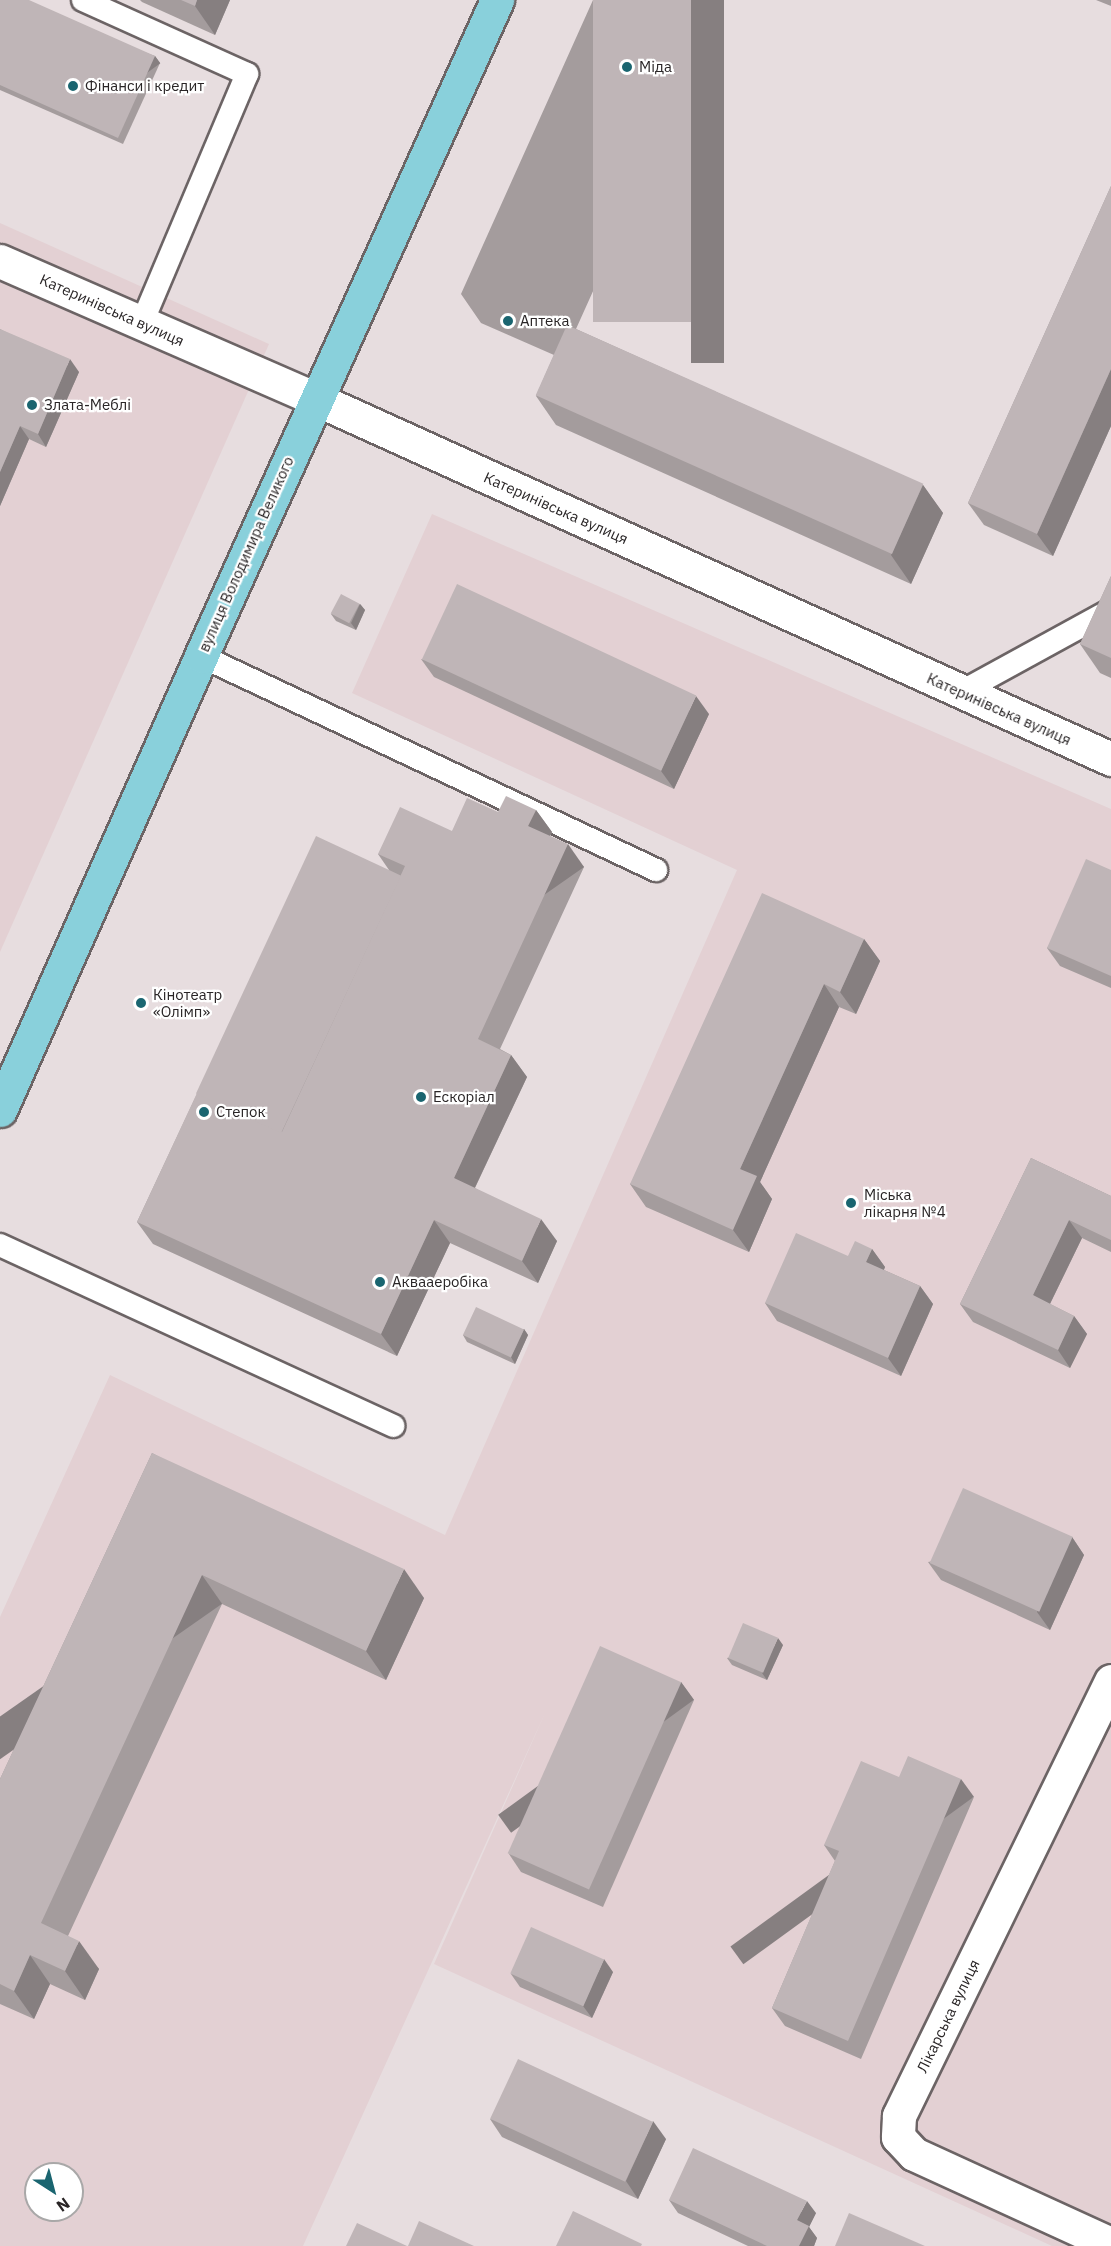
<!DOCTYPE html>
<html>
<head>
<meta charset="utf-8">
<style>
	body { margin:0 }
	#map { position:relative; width:1111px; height:2246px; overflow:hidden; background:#e7dddf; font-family:"IBM Plex Sans",sans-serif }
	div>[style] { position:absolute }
	.built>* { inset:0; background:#e3d0d3 }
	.roads { filter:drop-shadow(2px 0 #6c6465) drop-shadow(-2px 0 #6c6465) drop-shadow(0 2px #6c6465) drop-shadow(0 -2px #6c6465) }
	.lane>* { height:22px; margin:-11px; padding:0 11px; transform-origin:11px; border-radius:11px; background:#fff }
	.street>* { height:33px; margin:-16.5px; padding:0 16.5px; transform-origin:16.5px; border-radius:16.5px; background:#fff }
	.primary>* { height:33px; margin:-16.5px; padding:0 16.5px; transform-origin:16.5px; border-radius:16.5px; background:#89d0db }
	.wall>* { inset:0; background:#a49c9d }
	.shaded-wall>* { inset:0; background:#867f80; transform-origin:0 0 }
	.building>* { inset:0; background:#bfb5b7; transform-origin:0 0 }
	.dots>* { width:16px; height:16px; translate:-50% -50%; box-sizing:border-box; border:3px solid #fff; border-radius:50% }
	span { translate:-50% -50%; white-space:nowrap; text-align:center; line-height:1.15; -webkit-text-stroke:4.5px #fff; paint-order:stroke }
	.poi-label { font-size:15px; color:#292526 }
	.left { translate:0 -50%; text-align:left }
	.street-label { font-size:15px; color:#292526 }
	.north { position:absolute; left:24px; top:2162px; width:60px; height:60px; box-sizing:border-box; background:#fff; border:2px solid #a9a8a8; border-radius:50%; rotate:144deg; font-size:16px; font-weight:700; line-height:24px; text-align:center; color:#292526 }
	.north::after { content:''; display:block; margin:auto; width:21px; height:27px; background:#1a6570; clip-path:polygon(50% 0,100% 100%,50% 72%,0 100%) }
</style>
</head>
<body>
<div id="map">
	<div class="built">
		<i style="clip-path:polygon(0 223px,269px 344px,0 952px)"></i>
		<i style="clip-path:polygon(evenodd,432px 514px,1111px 809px,1111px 2246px,1052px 2246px,434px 1964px,545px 1713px,303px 2246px,0 2246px,0 1617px,110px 1375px,445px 1535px,737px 870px,352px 693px,432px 514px,36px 2174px,72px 2174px,72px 2210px,36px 2210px,36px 2174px)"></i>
	</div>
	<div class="roads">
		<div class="lane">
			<i style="left:83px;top:0;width:180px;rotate:24.3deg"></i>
			<i style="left:247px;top:74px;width:270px;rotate:112.9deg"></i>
			<i style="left:201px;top:656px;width:503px;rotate:25.19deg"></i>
			<i style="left:961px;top:692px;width:171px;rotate:-28.7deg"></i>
			<i style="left:0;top:1245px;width:433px;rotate:24.7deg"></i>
		</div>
		<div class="street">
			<i style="left:0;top:261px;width:345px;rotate:23.6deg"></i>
			<i style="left:316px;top:399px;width:873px;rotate:24.36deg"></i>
			<i style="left:1111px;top:1681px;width:484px;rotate:116deg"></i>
			<i style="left:899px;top:2116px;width:21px;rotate:93deg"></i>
			<i style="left:898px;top:2137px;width:23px;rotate:47deg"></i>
			<i style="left:914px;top:2154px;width:217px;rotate:24.6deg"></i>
		</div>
		<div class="primary">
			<i style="left:0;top:1110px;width:497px;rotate:-66.1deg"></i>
			<i style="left:201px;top:656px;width:720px;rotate:-65.71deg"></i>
		</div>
	</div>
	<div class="wall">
		<i style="clip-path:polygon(0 0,155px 56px,160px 63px,123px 144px,0 90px)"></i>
		<i style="clip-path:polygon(140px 0,230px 0,215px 35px,142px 2px)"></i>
		<i style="clip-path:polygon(593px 0,724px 0,576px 329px,923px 485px,943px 513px,911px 584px,556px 425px,536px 396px,554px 355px,481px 323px,461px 294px)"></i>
		<i style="clip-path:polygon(1096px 0,1111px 0,1111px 6px)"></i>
		<i style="clip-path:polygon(1111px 186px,1111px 426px,1053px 556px,984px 525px,968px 503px)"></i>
		<i style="clip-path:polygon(0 329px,79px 372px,46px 447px,29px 439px,0 506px)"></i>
		<i style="clip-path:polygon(1111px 576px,1111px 678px,1100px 673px,1080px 644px)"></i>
		<i style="clip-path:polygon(360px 604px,365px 610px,356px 630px,336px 621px,331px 614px)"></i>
		<i style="clip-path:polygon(421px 659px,709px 714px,674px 789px,434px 677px)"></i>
		<i style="clip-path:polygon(536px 810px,552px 832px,550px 836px,584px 867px,500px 1049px,511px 1055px,527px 1077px,475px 1188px,557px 1241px,538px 1283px,450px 1243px,397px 1356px,153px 1244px,137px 1222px,197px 1094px,389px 870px,378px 854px,452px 831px,498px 812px)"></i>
		<i style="clip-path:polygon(1111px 870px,1111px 988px,1060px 966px,1047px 948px)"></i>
		<i style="clip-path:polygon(864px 939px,880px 961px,856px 1014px,839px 1007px,760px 1182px,772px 1199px,749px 1252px,646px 1207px,630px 1184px)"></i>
		<i style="clip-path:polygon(1031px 1158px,1111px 1196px,1111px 1252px,1082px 1238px,1050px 1304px,1074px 1316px,1087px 1334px,1070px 1368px,973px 1322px,960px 1304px)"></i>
		<i style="clip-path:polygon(872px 1249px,885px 1267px,884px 1270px,920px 1286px,933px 1304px,901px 1376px,777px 1321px,765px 1303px,848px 1256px)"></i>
		<i style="clip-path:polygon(524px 1329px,528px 1335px,515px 1364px,467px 1342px,463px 1335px)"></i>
		<i style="clip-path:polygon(152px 1453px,424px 1598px,386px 1680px,222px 1604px,68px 1936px,99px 1969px,85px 2000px,50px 1984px,34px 2019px,0 2004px,0 1779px)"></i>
		<i style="clip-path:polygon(1072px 1537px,1084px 1555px,1050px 1630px,941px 1580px,928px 1562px)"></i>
		<i style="clip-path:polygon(783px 1645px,767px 1680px,732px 1665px,727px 1658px)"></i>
		<i style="clip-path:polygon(681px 1682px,694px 1700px,603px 1907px,521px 1872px,509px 1854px)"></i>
		<i style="clip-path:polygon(974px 1797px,861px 2059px,785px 2026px,772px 2008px,835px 1861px,824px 1845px)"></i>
		<i style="clip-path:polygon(613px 1972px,592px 2018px,520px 1987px,511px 1974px)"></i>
		<i style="clip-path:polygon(490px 2119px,666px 2139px,638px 2199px,502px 2137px)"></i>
		<i style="clip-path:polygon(669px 2200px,816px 2213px,809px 2227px,817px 2238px,814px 2246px,748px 2246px,678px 2213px)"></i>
	</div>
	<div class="shaded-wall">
		<i style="clip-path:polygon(197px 0,230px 0,215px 35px,195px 6px)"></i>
		<i style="left:691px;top:0;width:33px;height:363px"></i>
		<i style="left:155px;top:56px;width:9px;height:90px;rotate:54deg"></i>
		<i style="clip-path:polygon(70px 359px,79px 372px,46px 447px,38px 434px)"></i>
		<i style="clip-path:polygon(1111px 369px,1111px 426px,1053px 556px,1037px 534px)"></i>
		<i style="clip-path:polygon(20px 426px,29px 439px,0 506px,0 472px)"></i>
		<i style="clip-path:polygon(923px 485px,943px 513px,911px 584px,891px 555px)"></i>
		<i style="clip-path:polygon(360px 604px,365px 610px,356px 630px,351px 623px)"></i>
		<i style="clip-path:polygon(696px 696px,709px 714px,674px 789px,661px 771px)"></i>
		<i style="clip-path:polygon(536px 810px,552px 832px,544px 849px,528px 826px)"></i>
		<i style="left:568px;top:844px;width:28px;height:215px;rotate:55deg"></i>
		<i style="clip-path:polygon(864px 939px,880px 961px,856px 1014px,840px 992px)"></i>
		<i style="clip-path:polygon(824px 984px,839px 1007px,760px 1182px,772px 1199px,749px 1252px,733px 1230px,740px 1169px)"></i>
		<i style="clip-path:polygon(511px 1055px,527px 1077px,469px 1200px,454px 1178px)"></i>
		<i style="clip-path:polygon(541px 1219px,557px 1241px,538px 1283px,522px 1261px)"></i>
		<i style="clip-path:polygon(434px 1220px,450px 1243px,397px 1356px,381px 1334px)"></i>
		<i style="clip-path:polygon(1069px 1220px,1082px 1238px,1045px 1314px,1033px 1295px)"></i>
		<i style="clip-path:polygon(872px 1249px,885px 1267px,879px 1280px,866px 1262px)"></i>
		<i style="clip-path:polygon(920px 1286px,933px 1304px,901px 1376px,888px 1358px)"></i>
		<i style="clip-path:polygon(1074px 1316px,1087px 1334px,1070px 1368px,1058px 1350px)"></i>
		<i style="clip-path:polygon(524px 1329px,528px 1335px,515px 1364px,511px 1357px)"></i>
		<i style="clip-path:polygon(1072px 1537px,1084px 1555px,1050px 1630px,1037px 1612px)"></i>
		<i style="clip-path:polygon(404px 1569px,424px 1598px,386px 1680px,366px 1651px)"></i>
		<i style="left:202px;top:1575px;width:35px;height:383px;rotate:55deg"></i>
		<i style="clip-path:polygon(778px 1638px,783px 1645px,767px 1680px,762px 1673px)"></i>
		<i style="left:681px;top:1682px;width:22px;height:226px;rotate:54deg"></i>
		<i style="left:961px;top:1779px;width:22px;height:285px;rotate:54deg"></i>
		<i style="clip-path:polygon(79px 1941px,99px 1969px,85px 2000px,65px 1971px)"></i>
		<i style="clip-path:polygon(30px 1955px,50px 1984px,34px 2019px,14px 1991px)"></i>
		<i style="clip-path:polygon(604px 1959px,613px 1972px,592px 2018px,583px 2006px)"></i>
		<i style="clip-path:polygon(653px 2121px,666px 2139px,638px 2199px,626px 2181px)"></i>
		<i style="clip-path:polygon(807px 2201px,816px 2213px,809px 2227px,817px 2238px,814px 2246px,799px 2246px,797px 2220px)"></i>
	</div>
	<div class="building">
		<i style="clip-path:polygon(0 0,29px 0,155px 56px,118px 138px,0 85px)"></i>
		<i style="clip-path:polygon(181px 0,197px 0,195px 6px)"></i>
		<i style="left:593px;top:0;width:98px;height:322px"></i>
		<i style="clip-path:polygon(1111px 186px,1111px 369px,1037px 534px,968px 503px)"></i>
		<i style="left:567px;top:325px;width:390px;height:77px;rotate:24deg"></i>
		<i style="clip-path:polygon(0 329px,70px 359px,38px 434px,20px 426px,0 472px)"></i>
		<i style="clip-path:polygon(1111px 576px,1111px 658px,1080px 644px)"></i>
		<i style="left:457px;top:584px;width:264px;height:83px;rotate:25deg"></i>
		<i style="left:341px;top:594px;width:21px;height:22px;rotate:28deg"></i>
		<i style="clip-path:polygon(506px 796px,536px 810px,528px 826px,568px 844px,478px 1039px,511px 1055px,454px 1178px,541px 1219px,522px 1261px,434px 1220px,381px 1334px,137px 1222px,197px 1093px,282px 1132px,405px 866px,378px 854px,400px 807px,452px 831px,467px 798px,498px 812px)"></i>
		<i style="left:316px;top:836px;width:94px;height:284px;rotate:25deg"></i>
		<i style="clip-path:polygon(1086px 859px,1111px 870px,1111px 976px,1047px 948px)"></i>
		<i style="clip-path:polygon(762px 893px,864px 939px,840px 992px,824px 984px,740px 1169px,757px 1176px,733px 1230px,630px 1184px)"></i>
		<i style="clip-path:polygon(1031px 1158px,1111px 1196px,1111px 1240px,1069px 1220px,1033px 1295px,1074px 1316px,1058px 1350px,960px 1304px)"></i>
		<i style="clip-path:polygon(796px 1233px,848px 1256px,855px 1241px,872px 1249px,866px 1262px,920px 1286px,888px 1358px,765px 1303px)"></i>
		<i style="left:476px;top:1307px;width:53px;height:31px;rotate:25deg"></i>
		<i style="clip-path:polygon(152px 1453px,404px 1569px,366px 1651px,202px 1575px,41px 1923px,79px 1941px,65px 1971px,30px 1955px,14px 1991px,0 1984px,0 1779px)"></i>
		<i style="left:963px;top:1488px;width:120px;height:82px;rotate:24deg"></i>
		<i style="left:743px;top:1623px;width:38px;height:38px;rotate:23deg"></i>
		<i style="left:600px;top:1646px;width:89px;height:227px;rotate:24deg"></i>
		<i style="clip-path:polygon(908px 1756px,961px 1779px,848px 2041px,772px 2008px,839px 1851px,824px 1845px,861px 1761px,899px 1777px)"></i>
		<i style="left:531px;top:1927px;width:80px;height:51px;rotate:24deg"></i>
		<i style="left:518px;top:2059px;width:149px;height:66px;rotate:25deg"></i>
		<i style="clip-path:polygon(693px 2148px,807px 2201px,797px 2220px,809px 2226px,799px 2246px,767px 2246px,669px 2200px)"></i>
		<i style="clip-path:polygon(573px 2211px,642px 2244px,641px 2246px,556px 2246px)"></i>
		<i style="clip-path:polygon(849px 2213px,925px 2246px,835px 2246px)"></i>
		<i style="clip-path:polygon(419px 2221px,474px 2246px,408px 2246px)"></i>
		<i style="clip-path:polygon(357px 2223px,407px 2246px,346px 2246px)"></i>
	</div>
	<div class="dots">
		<i style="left:627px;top:67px;background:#1a6570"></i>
		<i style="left:73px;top:86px;background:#1a6570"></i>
		<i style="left:508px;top:321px;background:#1a6570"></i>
		<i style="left:32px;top:405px;background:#1a6570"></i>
		<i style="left:141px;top:1003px;background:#1a6570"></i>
		<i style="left:421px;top:1097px;background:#1a6570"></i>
		<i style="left:204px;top:1112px;background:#1a6570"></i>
		<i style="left:851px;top:1203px;background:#1a6570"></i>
		<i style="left:380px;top:1282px;background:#1a6570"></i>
	</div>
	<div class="poi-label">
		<span class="left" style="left:639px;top:67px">Міда</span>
		<span class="left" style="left:85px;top:86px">Фінанси і кредит</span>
		<span class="left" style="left:520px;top:321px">Аптека</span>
		<span class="left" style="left:44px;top:405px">Злата-Меблі</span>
		<span class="left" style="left:153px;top:1003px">Кінотеатр<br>«Олімп»</span>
		<span class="left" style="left:433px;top:1097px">Ескоріал</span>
		<span class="left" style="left:216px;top:1112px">Степок</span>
		<span class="left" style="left:864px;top:1203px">Міська<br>лікарня №4</span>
		<span class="left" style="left:392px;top:1282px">Аквааеробіка</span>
	</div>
	<div class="street-label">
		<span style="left:112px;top:310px;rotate:24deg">Катеринівська вулиця</span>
		<span style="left:556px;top:508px;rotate:24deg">Катеринівська вулиця</span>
		<span style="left:246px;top:554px;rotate:-66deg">вулиця Володимира Великого</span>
		<span style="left:999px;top:709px;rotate:24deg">Катеринівська вулиця</span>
		<span style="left:948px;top:2016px;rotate:-64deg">Лікарська вулиця</span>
	</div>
	<div class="north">N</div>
</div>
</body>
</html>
